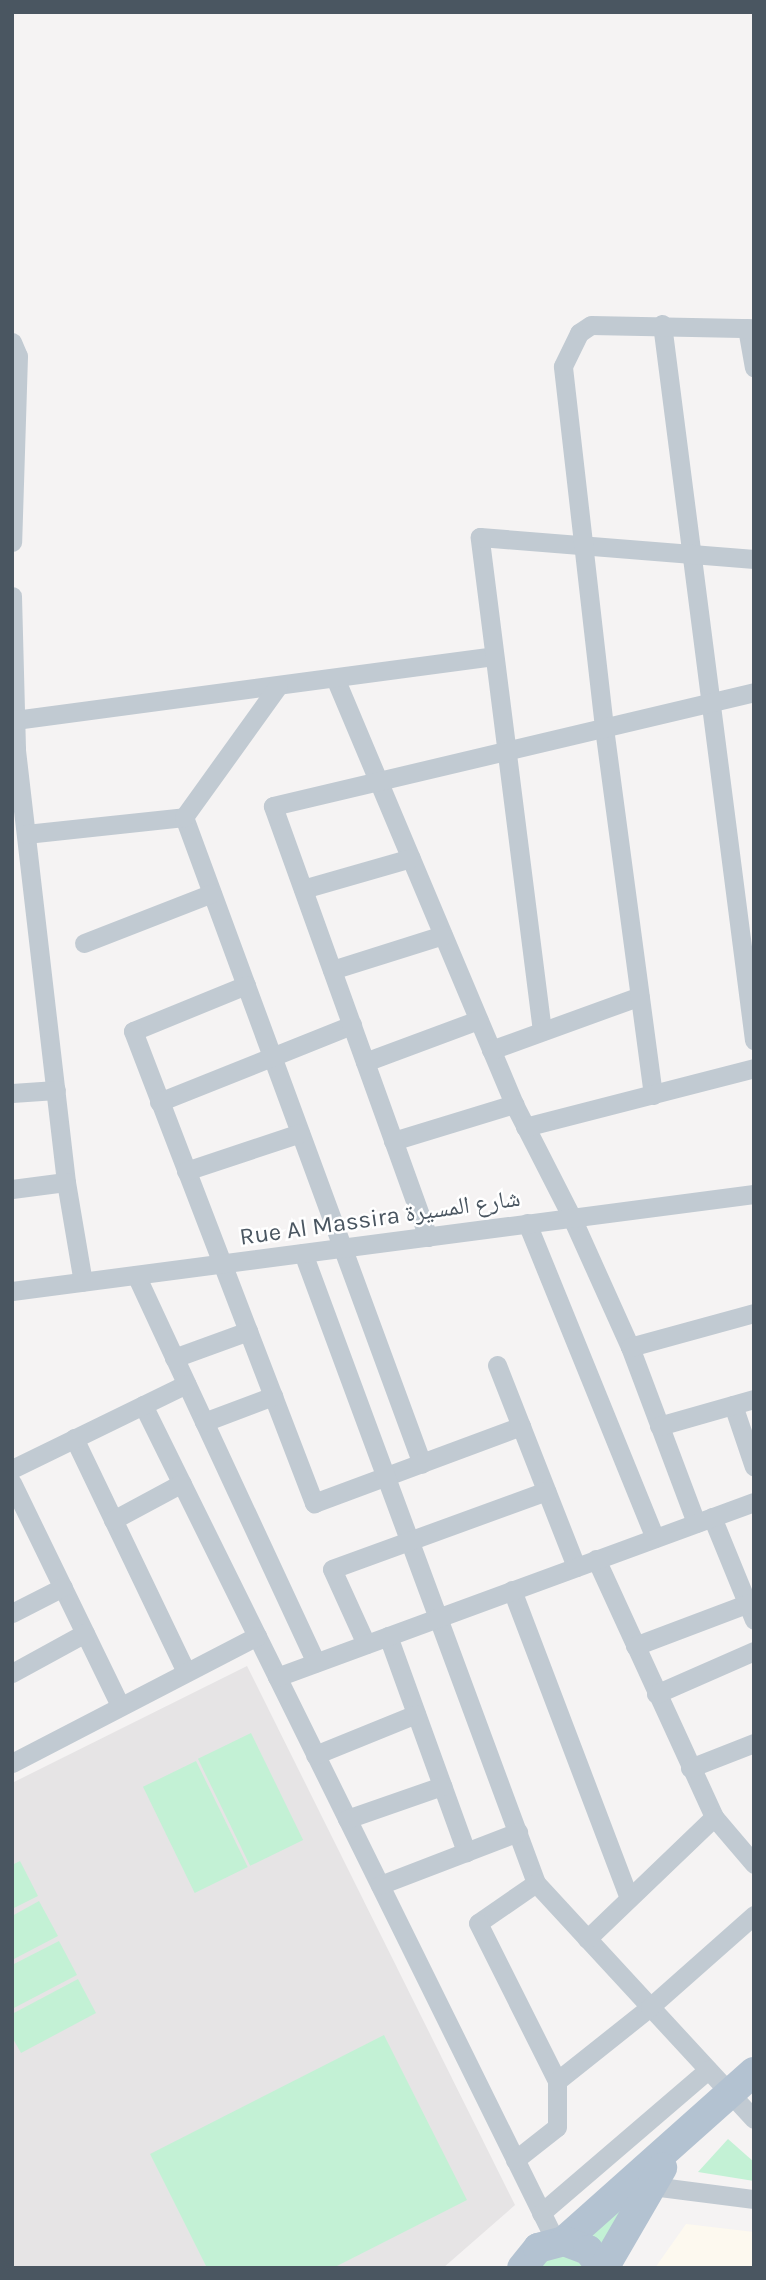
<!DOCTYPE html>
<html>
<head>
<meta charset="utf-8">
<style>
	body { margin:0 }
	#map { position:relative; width:766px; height:2280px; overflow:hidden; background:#f5f3f3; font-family:Karla,"Noto Naskh Arabic",sans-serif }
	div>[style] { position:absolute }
	.commercial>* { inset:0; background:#fdf9ef }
	.education>* { inset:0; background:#e6e4e5 }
	.green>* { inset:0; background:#c3f1d5; transform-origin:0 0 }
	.minor>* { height:19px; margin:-9.5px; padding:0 9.5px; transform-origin:9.5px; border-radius:9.5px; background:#c1cad2 }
	.primary>* { height:30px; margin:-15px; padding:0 15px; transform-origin:15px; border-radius:15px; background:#b3c2d1 }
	span { translate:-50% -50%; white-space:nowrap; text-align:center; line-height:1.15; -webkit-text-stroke:5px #fff; paint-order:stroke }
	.street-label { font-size:24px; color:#4a5661 }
	.frame { position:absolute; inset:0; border:14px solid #4a5661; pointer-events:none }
</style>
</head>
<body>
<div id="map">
	<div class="commercial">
		<i style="clip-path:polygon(686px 2224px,754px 2232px,754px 2268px,655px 2268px)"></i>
	</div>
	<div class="education">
		<i style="clip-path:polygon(247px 1666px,515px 2205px,443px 2268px,12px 2268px,12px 1783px)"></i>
	</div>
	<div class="green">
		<i style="left:251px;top:1733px;width:119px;height:59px;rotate:64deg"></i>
		<i style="left:196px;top:1761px;width:118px;height:59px;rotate:64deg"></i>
		<i style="clip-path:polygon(20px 1861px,38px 1896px,12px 1909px,12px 1865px)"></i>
		<i style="clip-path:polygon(39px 1901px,58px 1936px,12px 1960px,12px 1916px)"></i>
		<i style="clip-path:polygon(59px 1941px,77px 1975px,12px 2009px,12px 1965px)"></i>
		<i style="clip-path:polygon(78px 1979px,96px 2013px,21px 2053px,12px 2037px,12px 2014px)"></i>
		<i style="clip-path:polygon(384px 2035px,467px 2200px,333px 2268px,207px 2268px,150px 2154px)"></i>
		<i style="clip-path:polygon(728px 2139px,754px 2162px,754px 2181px,698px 2172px)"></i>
		<i style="clip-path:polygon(649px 2182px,603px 2249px,585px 2233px)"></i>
		<i style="clip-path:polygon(561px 2253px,589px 2268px,534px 2268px)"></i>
	</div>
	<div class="minor">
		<i style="left:662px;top:324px;width:722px;rotate:82.68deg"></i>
		<i style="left:747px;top:328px;width:40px;rotate:80deg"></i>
		<i style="left:12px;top:342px;width:15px;rotate:67deg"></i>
		<i style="left:18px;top:356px;width:186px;rotate:91.8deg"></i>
		<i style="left:12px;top:596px;width:154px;rotate:88.5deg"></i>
		<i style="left:16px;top:750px;width:10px;rotate:114deg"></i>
		<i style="left:335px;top:678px;width:462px;rotate:67.2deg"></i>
		<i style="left:514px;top:1104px;width:128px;rotate:63deg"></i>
		<i style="left:572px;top:1218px;width:141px;rotate:65.8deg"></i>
		<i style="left:630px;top:1347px;width:188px;rotate:69.4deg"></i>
		<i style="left:15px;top:720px;width:483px;rotate:-7.6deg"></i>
		<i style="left:16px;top:750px;width:435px;rotate:83.4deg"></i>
		<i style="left:66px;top:1182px;width:101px;rotate:80.4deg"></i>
		<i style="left:184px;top:817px;width:689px;rotate:69.8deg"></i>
		<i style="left:26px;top:834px;width:159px;rotate:-6.1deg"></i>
		<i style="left:184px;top:817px;width:161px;rotate:-54.3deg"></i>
		<i style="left:303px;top:889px;width:112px;rotate:-16deg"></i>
		<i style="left:84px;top:943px;width:137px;rotate:-21.3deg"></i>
		<i style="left:332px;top:970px;width:116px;rotate:-17.5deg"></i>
		<i style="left:246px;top:985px;width:122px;rotate:157.8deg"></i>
		<i style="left:133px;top:1031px;width:506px;rotate:69.02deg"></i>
		<i style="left:314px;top:1503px;width:221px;rotate:-20.4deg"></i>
		<i style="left:542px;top:1031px;width:498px;rotate:-97.2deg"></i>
		<i style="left:480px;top:537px;width:275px;rotate:4.6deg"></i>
		<i style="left:491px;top:1050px;width:158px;rotate:-19.9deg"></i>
		<i style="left:365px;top:1062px;width:121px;rotate:-20.4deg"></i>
		<i style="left:12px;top:1093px;width:44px;rotate:-3.9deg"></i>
		<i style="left:653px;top:1095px;width:371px;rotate:-97.6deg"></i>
		<i style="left:604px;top:727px;width:363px;rotate:-96.5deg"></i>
		<i style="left:563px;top:366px;width:37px;rotate:-64deg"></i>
		<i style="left:579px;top:333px;width:14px;rotate:-34deg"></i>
		<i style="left:591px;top:325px;width:163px;rotate:1.1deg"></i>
		<i style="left:159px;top:1102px;width:208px;rotate:-21.8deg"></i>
		<i style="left:525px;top:1127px;width:236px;rotate:-14.4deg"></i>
		<i style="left:393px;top:1141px;width:127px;rotate:-17deg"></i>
		<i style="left:186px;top:1171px;width:120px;rotate:-18.4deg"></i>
		<i style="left:12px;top:1189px;width:54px;rotate:-7.4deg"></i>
		<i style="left:527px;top:1223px;width:340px;rotate:67.9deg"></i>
		<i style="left:428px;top:1237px;width:458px;rotate:-109.8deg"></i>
		<i style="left:273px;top:806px;width:494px;rotate:-13.3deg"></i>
		<i style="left:303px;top:1253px;width:672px;rotate:69.7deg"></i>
		<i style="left:536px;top:1883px;width:321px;rotate:47.3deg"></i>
		<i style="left:136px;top:1275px;width:427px;rotate:65.1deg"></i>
		<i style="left:12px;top:1291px;width:748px;rotate:-7.45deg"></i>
		<i style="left:630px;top:1347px;width:129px;rotate:-15.3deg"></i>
		<i style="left:174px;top:1358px;width:79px;rotate:-20deg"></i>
		<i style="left:497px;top:1365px;width:217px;rotate:68.6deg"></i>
		<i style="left:143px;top:1405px;width:933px;rotate:63.74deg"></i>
		<i style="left:733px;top:1405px;width:65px;rotate:71.3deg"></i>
		<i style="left:204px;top:1422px;width:74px;rotate:-20.6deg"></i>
		<i style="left:659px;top:1426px;width:99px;rotate:-15.9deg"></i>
		<i style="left:74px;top:1438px;width:259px;rotate:64.4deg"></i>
		<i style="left:12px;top:1469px;width:194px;rotate:-26deg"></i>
		<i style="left:12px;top:1483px;width:247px;rotate:64.1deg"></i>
		<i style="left:712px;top:1517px;width:111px;rotate:67.8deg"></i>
		<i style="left:113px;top:1520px;width:78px;rotate:-28.2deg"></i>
		<i style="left:596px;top:1559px;width:284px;rotate:65.4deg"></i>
		<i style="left:714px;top:1817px;width:62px;rotate:49.6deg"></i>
		<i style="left:512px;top:1590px;width:329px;rotate:69.2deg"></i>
		<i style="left:12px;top:1613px;width:57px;rotate:-27deg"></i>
		<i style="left:388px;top:1636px;width:230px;rotate:70.1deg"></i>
		<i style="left:366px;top:1644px;width:82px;rotate:-114.4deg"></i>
		<i style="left:332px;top:1569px;width:228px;rotate:-20deg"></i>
		<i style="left:635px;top:1646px;width:127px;rotate:-20.7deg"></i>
		<i style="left:12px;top:1673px;width:83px;rotate:-28.7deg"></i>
		<i style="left:277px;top:1677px;width:508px;rotate:-20.15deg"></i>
		<i style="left:656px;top:1694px;width:107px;rotate:-23.7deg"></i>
		<i style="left:315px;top:1755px;width:109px;rotate:-22.1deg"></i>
		<i style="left:12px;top:1763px;width:276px;rotate:-27.4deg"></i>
		<i style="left:690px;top:1768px;width:69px;rotate:-21.3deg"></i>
		<i style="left:347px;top:1819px;width:101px;rotate:-19.2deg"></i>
		<i style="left:536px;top:1883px;width:70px;rotate:145.4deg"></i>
		<i style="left:478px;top:1923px;width:177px;rotate:63.4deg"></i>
		<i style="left:380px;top:1885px;width:148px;rotate:-21deg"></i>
		<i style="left:587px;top:1939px;width:176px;rotate:-43.8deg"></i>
		<i style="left:515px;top:2160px;width:53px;rotate:-38.2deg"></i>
		<i style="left:557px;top:2127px;width:46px;rotate:-90deg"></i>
		<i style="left:557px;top:2081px;width:119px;rotate:-38.5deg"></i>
		<i style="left:650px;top:2007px;width:139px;rotate:-41.5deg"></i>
		<i style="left:652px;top:2186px;width:103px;rotate:7.3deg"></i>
		<i style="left:541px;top:2213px;width:220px;rotate:-40.6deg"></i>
	</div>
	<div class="primary">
		<i style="left:564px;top:2241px;width:254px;rotate:-41.7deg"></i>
		<i style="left:522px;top:2268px;width:26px;rotate:-51deg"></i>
		<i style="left:538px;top:2248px;width:27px;rotate:-15deg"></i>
		<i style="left:564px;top:2241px;width:26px;rotate:21deg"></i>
		<i style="left:588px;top:2250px;width:23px;rotate:52deg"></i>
		<i style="left:604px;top:2268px;width:116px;rotate:-59.9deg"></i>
	</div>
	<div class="street-label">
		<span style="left:380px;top:1218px;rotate:-8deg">Rue Al Massira شارع المسيرة</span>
	</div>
	<div class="frame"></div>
</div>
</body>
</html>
